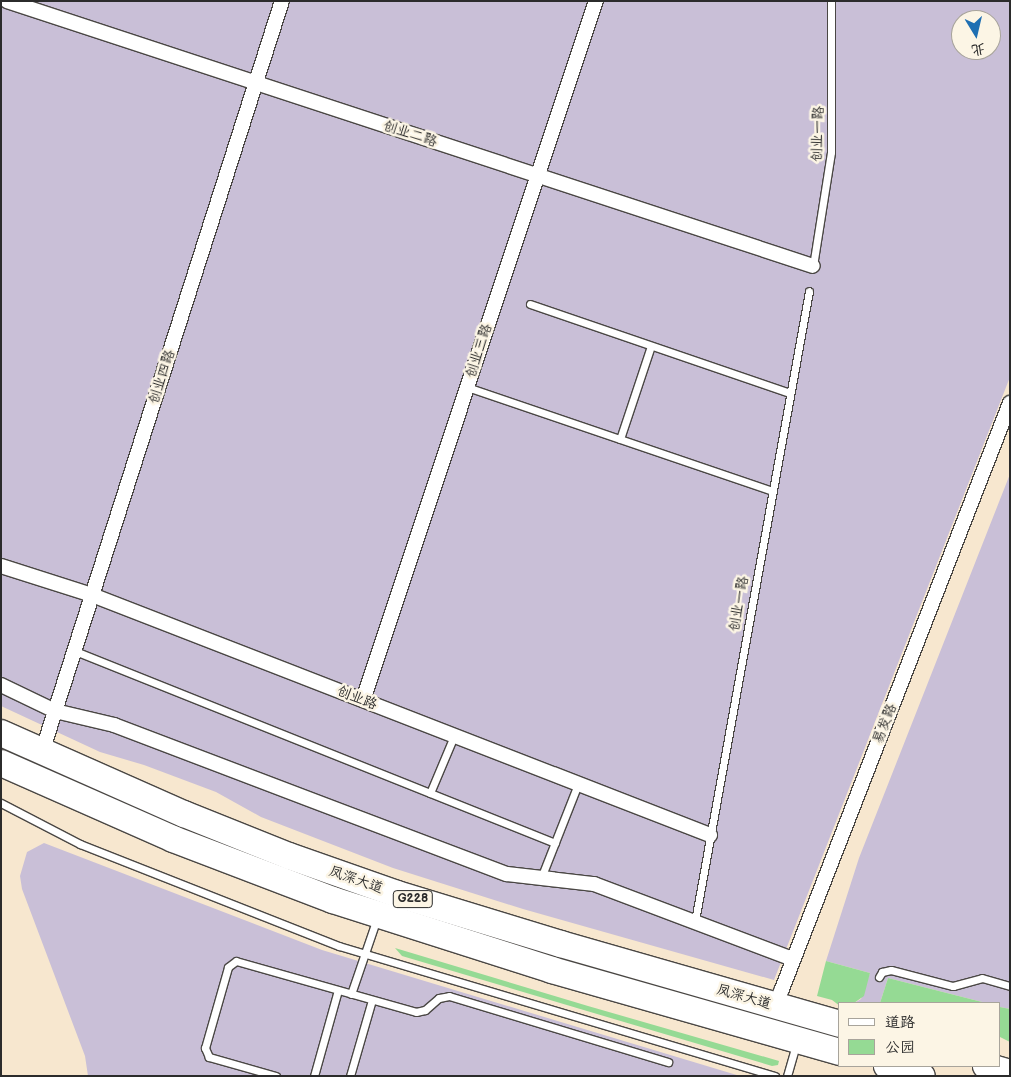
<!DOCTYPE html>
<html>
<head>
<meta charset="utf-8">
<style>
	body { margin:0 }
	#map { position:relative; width:1011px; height:1077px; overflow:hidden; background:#f7e7cf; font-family:"Balsamiq Sans","LXGW WenKai TC",sans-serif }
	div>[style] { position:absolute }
	.industrial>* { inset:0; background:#c9bfd7 }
	.green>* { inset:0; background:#95da94 }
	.roads { filter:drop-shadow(1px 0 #4a4744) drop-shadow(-1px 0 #4a4744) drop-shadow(0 1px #4a4744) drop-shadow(0 -1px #4a4744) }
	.lane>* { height:7px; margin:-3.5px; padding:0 3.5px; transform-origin:3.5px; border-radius:3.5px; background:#fff }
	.street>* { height:14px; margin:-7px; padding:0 7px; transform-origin:7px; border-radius:7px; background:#fff }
	.highway>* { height:26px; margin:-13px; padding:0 13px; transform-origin:13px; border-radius:13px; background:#fff }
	span { translate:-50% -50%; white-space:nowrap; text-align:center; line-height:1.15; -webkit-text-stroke:5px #fcf5e5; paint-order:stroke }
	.shield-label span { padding:1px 4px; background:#fcf5e5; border:1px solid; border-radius:4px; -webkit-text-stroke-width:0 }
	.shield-label { font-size:12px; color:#2b2b2b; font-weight:700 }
	.street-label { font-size:14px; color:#2b2b2b }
	.frame { position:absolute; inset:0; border:2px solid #2b2b2b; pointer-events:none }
	.legend { position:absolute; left:838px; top:1002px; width:162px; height:65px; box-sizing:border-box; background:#fcf5e5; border:1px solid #a8a49b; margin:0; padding:6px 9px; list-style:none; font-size:15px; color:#2b2b2b }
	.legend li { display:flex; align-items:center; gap:10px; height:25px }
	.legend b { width:25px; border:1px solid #a8a49b }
	.north { position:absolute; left:951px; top:10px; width:50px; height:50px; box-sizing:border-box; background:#fcf5e5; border:1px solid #a8a49b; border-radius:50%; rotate:171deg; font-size:14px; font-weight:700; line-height:20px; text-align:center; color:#2b2b2b }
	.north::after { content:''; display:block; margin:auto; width:18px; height:22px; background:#1f6fb2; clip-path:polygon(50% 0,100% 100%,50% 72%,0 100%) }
</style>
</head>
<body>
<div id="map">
	<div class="industrial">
		<i style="clip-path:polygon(evenodd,1px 1px,1010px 1px,1010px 377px,774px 980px,523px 909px,393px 868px,261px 817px,216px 792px,144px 765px,100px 752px,1px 706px,1px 1px,961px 20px,991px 20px,991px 50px,961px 50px,961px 20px)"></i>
		<i style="clip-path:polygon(1010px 474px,1010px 1009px,1000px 1007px,1000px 1003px,986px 1003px,888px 978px,880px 1003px,854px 1003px,861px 999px,870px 973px,826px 961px,859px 858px)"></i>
		<i style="clip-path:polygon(44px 843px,322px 950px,740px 1076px,88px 1076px,85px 1056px,22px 889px,20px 876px,27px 852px)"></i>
	</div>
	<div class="green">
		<i style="clip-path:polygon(395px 948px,588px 1006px,779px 1061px,778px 1065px,772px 1066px,402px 956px)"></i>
		<i style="clip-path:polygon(826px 961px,870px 973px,864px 996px,854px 1003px,840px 1003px,840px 1006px,832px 1000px,817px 996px)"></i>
		<i style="clip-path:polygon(888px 978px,986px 1003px,880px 1003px)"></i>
		<i style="clip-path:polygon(1000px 1007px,1010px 1009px,1010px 1042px,1000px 1037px)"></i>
	</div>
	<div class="roads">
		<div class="lane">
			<i style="left:813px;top:266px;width:115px;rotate:-81deg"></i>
			<i style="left:831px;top:152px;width:151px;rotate:-90deg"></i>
			<i style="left:530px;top:304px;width:275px;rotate:18.9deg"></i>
			<i style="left:467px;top:387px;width:322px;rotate:18.8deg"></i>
			<i style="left:620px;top:439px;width:98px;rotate:-71.6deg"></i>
			<i style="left:75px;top:651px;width:517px;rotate:21.8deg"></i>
			<i style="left:430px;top:793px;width:62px;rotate:-67.2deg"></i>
			<i style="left:1px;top:803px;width:89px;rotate:27.4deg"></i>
			<i style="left:80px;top:844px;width:278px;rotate:21.5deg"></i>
			<i style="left:339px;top:946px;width:455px;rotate:16.6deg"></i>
			<i style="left:541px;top:878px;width:101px;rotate:-68.5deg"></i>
			<i style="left:695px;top:921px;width:640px;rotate:-79.74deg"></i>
			<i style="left:879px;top:977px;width:6px;rotate:-59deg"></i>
			<i style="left:882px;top:972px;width:9px;rotate:-13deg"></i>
			<i style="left:891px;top:970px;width:64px;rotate:14.5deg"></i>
			<i style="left:953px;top:986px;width:30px;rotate:-15deg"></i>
			<i style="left:982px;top:978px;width:29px;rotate:16deg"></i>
			<i style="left:351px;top:994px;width:80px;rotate:-71.1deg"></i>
			<i style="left:276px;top:1076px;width:70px;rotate:-164.2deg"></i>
			<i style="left:209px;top:1057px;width:10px;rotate:-114deg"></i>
			<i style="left:205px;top:1048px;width:84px;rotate:-74.1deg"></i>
			<i style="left:228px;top:967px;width:10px;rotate:-37deg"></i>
			<i style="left:236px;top:961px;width:187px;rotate:15.8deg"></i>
			<i style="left:416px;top:1012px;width:9px;rotate:-13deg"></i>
			<i style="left:425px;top:1010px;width:18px;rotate:-41deg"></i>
			<i style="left:439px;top:998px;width:10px;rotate:-11deg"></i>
			<i style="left:449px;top:996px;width:229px;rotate:16.8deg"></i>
			<i style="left:314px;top:1076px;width:89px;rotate:-74.4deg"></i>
			<i style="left:350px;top:1076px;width:79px;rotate:-73.9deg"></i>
			<i style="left:787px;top:1076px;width:32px;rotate:-74deg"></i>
		</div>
		<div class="street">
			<i style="left:7px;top:1px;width:848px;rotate:18.2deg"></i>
			<i style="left:1px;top:566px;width:96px;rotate:17.7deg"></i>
			<i style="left:92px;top:595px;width:663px;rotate:21.22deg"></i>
			<i style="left:1px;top:685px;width:60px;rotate:25.7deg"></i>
			<i style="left:55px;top:711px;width:61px;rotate:13.3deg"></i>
			<i style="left:114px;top:725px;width:420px;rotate:20.8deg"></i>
			<i style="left:507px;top:874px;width:88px;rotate:6.6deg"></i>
			<i style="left:594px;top:884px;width:213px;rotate:20.7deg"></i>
			<i style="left:363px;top:700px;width:737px;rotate:-71.57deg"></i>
			<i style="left:42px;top:752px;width:788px;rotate:-72.28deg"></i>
			<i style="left:778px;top:1010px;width:5px;rotate:-127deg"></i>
			<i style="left:775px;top:1006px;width:18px;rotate:-68deg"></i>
			<i style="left:782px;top:989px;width:629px;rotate:-68.74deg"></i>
		</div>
		<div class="highway">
			<i style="left:1px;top:733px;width:200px;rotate:23.9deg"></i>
			<i style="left:184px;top:814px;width:113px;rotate:21.8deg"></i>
			<i style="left:289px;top:856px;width:114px;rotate:19.4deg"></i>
			<i style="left:397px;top:894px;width:171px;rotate:17deg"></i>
			<i style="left:561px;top:944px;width:290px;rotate:16deg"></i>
			<i style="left:1px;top:763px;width:188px;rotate:23.8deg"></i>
			<i style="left:173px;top:839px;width:171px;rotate:20.9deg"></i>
			<i style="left:333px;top:900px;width:230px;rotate:17.7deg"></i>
			<i style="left:552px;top:970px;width:299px;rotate:15.9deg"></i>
			<i style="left:887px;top:1066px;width:36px;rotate:16deg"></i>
			<i style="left:986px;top:1066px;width:25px;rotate:16deg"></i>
		</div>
	</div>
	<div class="shield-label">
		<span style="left:413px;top:899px">G228</span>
	</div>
	<div class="street-label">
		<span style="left:410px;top:134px;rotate:18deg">创业二路</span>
		<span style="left:818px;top:134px;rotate:-88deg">创业一路</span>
		<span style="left:479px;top:351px;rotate:-72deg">创业三路</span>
		<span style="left:162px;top:377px;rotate:-72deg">创业四路</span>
		<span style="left:739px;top:604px;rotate:-80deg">创业一路</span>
		<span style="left:357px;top:698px;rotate:21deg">创业路</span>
		<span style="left:885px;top:724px;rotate:-69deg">易发路</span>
		<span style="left:356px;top:880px;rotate:19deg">凤深大道</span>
		<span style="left:744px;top:997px;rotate:16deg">凤深大道</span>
	</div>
	<div class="frame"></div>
	<ul class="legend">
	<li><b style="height:6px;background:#fff"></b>道路</li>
	<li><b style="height:14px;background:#95da94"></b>公园</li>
	</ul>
	<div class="north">北</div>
</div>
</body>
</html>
